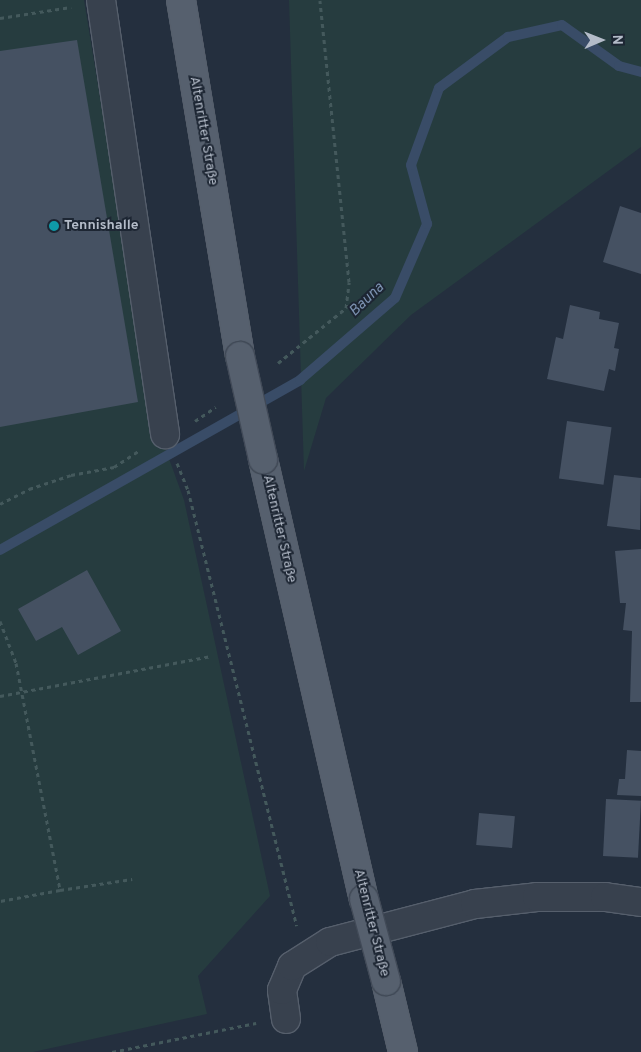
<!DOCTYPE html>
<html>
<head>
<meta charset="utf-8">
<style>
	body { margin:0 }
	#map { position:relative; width:641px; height:1052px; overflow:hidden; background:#242f3e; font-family:Overpass,sans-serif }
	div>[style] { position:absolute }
	.green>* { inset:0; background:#263c3f }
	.stream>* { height:10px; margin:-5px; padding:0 5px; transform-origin:5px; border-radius:5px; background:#394c67 }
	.building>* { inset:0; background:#455162; transform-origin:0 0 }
	.path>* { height:3px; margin-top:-1.5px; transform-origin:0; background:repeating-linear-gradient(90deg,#44595c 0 4px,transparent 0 8px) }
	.roads { filter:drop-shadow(1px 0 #565f6c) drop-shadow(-1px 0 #565f6c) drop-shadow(0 1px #565f6c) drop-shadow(0 -1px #565f6c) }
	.minor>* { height:28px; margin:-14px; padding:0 14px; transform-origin:14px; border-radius:14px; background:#38414e }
	.major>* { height:28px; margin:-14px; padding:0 14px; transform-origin:14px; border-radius:14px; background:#56606e }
	.bridges { filter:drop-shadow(1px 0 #414a57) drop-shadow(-1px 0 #414a57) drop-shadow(0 1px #414a57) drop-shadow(0 -1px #414a57) }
	.major-bridge>* { height:28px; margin:-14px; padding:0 14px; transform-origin:14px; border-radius:14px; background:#56606e }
	.dots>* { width:14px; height:14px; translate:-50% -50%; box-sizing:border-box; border:2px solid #1d2633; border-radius:50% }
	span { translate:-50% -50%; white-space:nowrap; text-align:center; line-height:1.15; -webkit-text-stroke:4px #1d2633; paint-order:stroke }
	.street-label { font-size:14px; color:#b4bcc9 }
	.poi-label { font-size:14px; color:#b4bcc9; font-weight:700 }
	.left { translate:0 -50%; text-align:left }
	.water-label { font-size:15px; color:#7c92b1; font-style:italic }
	.north { position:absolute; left:576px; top:15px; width:50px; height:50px; -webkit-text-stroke:4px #1d2633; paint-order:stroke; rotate:89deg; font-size:14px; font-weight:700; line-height:20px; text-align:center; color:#b4bcc9 }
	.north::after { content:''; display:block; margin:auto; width:18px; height:22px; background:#b4bcc9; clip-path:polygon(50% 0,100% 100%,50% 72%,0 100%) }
</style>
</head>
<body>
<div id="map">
	<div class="green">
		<i style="clip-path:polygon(0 0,84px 0,151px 409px,184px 500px,270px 896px,198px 976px,207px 1014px,33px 1052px,0 1052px)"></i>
		<i style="clip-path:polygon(289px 0,641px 0,641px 147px,411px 315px,326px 398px,304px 471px)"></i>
	</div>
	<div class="stream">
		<i style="left:0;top:550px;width:345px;rotate:-29.5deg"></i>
		<i style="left:300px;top:380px;width:125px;rotate:-40.8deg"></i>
		<i style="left:395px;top:298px;width:81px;rotate:-66.6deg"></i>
		<i style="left:427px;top:224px;width:61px;rotate:-105.2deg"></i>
		<i style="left:411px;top:165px;width:82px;rotate:-70deg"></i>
		<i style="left:439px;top:88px;width:86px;rotate:-36.5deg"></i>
		<i style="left:508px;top:37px;width:55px;rotate:-12.5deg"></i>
		<i style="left:562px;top:25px;width:70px;rotate:35.7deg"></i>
		<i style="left:619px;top:66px;width:23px;rotate:15deg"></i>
	</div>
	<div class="building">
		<i style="clip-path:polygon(77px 40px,138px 402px,0 427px,0 51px)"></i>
		<i style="clip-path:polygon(620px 206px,641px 213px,641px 274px,603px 262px)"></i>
		<i style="clip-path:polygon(570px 305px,600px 312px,599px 319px,619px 323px,614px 348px,619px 349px,615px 371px,609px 369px,604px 391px,547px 379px,556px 337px,563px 339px)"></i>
		<i style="left:567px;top:421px;width:45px;height:58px;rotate:8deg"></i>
		<i style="clip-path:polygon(614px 475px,641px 478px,640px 530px,607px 526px)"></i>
		<i style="clip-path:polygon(641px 549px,641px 702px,630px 702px,632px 631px,623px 630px,626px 603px,620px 603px,615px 551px)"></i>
		<i style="clip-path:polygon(87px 570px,121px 631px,78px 655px,62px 627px,36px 641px,18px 609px)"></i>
		<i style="clip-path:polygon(627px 750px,641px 751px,641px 796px,617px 795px,619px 779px,625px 779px)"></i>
		<i style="left:606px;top:799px;width:35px;height:57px;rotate:3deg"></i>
		<i style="left:479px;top:813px;width:36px;height:32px;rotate:5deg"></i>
	</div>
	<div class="path">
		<i style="left:0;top:18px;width:72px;rotate:-8.8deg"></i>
		<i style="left:278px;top:363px;width:87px;rotate:-39deg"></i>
		<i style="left:346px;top:308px;width:26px;rotate:-83deg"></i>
		<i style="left:349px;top:282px;width:283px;rotate:-95.9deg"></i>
		<i style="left:195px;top:421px;width:25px;rotate:-34deg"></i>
		<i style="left:177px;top:463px;width:29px;rotate:68deg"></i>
		<i style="left:188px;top:490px;width:449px;rotate:76deg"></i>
		<i style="left:0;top:504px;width:33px;rotate:-27deg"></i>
		<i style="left:29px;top:489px;width:44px;rotate:-18.4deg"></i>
		<i style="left:71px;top:475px;width:44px;rotate:-10.5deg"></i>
		<i style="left:114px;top:467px;width:31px;rotate:-33deg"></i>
		<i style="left:0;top:621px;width:45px;rotate:69.1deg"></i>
		<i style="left:16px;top:663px;width:231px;rotate:79deg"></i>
		<i style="left:60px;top:890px;width:61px;rotate:169.6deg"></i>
		<i style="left:0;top:696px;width:215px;rotate:-10.7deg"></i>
		<i style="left:60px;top:890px;width:73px;rotate:-8.7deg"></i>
		<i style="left:112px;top:1052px;width:147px;rotate:-11.4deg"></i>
	</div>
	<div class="roads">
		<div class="minor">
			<i style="left:101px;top:0;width:439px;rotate:81.6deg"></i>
			<i style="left:286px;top:1019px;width:29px;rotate:-98deg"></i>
			<i style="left:282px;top:990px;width:26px;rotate:-67deg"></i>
			<i style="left:292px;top:966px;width:45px;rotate:-32.3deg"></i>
			<i style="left:330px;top:942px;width:150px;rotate:-14.7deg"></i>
			<i style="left:475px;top:904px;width:62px;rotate:-6.4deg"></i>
			<i style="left:537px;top:897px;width:68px"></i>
			<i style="left:605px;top:897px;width:36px;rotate:8deg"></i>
		</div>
		<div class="major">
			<i style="left:181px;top:0;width:361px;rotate:80.6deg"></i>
			<i style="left:263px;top:459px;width:451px;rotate:77.1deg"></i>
			<i style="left:386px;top:981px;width:73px;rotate:76.5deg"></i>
		</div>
	</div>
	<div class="bridges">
		<div class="major-bridge">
			<i style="left:240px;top:356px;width:106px;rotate:77.4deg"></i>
			<i style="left:364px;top:899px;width:85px;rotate:75deg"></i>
		</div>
	</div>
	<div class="dots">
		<i style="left:54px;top:226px;background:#0f9aa8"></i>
	</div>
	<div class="street-label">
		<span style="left:203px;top:131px;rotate:80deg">Altenritter Straße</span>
		<span style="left:279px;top:529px;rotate:77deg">Altenritter Straße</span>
		<span style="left:371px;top:923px;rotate:76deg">Altenritter Straße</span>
	</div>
	<div class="poi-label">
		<span class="left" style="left:64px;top:226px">Tennishalle</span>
	</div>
	<div class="water-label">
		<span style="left:367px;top:300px;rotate:-44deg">Bauna</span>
	</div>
	<div class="north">N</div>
</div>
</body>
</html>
